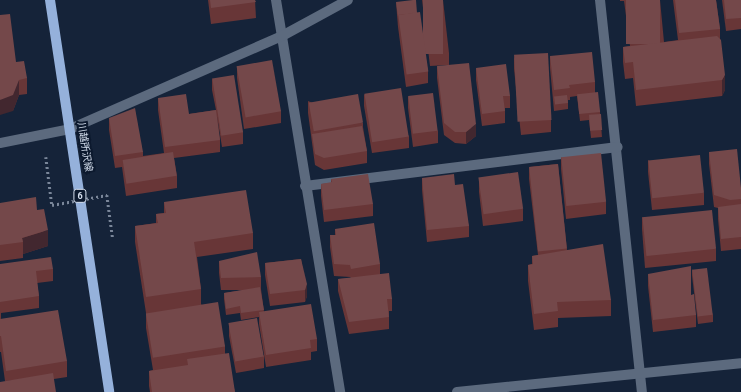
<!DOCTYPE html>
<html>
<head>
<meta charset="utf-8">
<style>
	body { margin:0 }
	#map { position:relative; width:741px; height:392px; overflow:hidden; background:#152339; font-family:Roboto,"Noto Sans JP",sans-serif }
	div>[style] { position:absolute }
	.path>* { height:2.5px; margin-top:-1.25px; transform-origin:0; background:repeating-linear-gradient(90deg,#7a8699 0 2px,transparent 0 5px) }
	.minor>* { height:10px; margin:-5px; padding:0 5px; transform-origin:5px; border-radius:5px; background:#5c6a7e }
	.major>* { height:10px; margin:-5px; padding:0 5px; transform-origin:5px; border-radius:5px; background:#95b1db }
	.path-bridge>* { height:2.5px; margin-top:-1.25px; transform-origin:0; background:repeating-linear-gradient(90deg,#7a8699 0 2px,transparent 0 5px) }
	.wall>* { inset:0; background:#683637 }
	.shaded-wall>* { inset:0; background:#42272f }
	.building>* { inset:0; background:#74484a; transform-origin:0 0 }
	span { translate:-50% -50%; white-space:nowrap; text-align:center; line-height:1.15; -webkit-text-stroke:4px #0c192e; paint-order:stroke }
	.shield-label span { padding:1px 3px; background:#0c192e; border:1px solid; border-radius:3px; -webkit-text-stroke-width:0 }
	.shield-label { font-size:9px; color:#d5dfee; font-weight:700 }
	.street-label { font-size:10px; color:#d5dfee }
</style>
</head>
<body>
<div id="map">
	<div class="path">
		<i style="left:46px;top:157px;width:48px;rotate:82.9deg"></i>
		<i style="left:107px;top:195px;width:45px;rotate:82.4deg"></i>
	</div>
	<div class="minor">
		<i style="left:276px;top:0;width:397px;rotate:80.7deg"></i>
		<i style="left:600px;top:0;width:394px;rotate:83.9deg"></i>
		<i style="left:0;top:143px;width:71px;rotate:-11.3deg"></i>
		<i style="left:70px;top:129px;width:232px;rotate:-23.7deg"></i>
		<i style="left:282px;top:36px;width:75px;rotate:-28.6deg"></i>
		<i style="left:305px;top:186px;width:315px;rotate:-7.1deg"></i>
		<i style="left:457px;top:392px;width:285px;rotate:-5.8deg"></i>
	</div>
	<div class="major">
		<i style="left:50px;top:0;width:396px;rotate:81.4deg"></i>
	</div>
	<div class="path-bridge">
		<i style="left:52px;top:205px;width:56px;rotate:-10.3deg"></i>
	</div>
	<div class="wall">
		<i style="clip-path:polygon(208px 0,255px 0,256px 18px,211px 24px)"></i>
		<i style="clip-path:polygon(422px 0,443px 0,449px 53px,449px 65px,430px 66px)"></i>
		<i style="clip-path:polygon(620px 0,660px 0,664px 42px,678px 40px,673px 0,716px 0,720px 29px,720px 39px,725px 90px,722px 96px,636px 106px,633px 78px,625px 79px,623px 62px,623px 47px,630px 46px,624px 1px,620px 1px)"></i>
		<i style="clip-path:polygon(722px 0,741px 0,741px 29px,726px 31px)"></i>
		<i style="clip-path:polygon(396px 2px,417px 13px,428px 71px,428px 83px,406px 87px,398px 27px)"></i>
		<i style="clip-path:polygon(550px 56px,595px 82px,595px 92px,600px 112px,602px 137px,591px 138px,589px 120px,580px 121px,577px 96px,570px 97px,570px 100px,568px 100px,568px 109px,554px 111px,550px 68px)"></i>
		<i style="clip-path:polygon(514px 57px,551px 120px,551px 132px,521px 135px,514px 69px)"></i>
		<i style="clip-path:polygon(16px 62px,27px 78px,27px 94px,19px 95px,13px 111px)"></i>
		<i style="clip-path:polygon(237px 66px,281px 111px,281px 123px,244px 129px,237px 78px)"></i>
		<i style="clip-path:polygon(437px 66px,476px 136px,466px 144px,455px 143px,444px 135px,437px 78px)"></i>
		<i style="clip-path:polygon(476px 68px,510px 96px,510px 108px,505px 108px,505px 123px,482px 126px,476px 80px)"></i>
		<i style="clip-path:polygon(212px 78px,243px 132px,243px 144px,222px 147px,217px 116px,220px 140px,220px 152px,174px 158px,177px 176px,177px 188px,126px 196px,122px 167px,115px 168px,109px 130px,109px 118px,143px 152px,143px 156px,164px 153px,158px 110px,158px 98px,189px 114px,216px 110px,212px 90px)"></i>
		<i style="clip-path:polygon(364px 94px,409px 136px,409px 148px,372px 153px,364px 106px)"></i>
		<i style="clip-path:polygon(408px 96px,438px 131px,438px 143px,413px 147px,408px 108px)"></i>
		<i style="clip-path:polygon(308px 101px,363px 123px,363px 127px,367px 151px,367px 163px,324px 170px,315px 165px,308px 113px)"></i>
		<i style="clip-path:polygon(709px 152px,741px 188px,741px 249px,721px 251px,718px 219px,718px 208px,714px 207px,709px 164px)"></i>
		<i style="clip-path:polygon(561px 157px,606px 202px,606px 214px,566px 219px,561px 169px)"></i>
		<i style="clip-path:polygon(648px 160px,704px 193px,704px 205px,652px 210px,648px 172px)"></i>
		<i style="clip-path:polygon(558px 164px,567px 250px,611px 300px,611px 316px,558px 318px,558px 327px,534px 330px,528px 281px,528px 265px,532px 264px,532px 256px,538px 255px,529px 179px,529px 167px)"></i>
		<i style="clip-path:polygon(422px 178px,455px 185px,469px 226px,469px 237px,427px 242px,422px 190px)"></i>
		<i style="clip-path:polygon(331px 179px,373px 204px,373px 216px,324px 222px,321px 196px,321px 184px,331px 183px)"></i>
		<i style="clip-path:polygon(479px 180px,523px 209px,523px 221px,483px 226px,479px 192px)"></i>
		<i style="clip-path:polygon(164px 202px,253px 233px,253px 249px,197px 257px,201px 289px,201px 304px,225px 346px,225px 353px,235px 392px,150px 392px,149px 386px,149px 371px,153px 370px,146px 328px,146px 313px,135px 242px,135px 226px,156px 223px,156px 214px,164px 213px)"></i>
		<i style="clip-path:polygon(0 203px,37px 210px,48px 246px,23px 254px,23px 258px,0 261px)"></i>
		<i style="clip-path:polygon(642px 217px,716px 249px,716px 261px,645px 268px,642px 229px)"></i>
		<i style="clip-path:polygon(335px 229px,380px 264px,380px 274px,392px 299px,392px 311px,389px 311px,389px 329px,349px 334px,338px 291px,338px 279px,351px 278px,350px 277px,334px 276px,330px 247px,330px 235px,335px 235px)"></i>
		<i style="clip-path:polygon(301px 259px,307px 296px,305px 302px,270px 306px,265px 275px,265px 263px)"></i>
		<i style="clip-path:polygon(219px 261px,261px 277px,261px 289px,264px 312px,317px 339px,317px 351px,311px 352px,311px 360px,266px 367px,259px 324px,259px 317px,241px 320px,240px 313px,226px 315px,224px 299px,224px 293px,244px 290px,221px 290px,219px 273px)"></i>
		<i style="clip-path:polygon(0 264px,53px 269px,53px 281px,37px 283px,39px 296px,39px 308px,1px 313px,1px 319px,67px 361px,67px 377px,54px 379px,5px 381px,1px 352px,0 352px)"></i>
		<i style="clip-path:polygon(692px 269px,713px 315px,713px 322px,698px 324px,692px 276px)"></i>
		<i style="clip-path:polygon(648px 274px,691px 295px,696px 315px,696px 327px,653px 332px,648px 286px)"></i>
		<i style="clip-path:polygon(229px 324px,264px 356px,264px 368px,236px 373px,229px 336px)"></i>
	</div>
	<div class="shaded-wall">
		<i style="clip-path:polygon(725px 75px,725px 90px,722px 96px,722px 80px)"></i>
		<i style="clip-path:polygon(19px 80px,19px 95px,13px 111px,0 115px,0 100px)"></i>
		<i style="clip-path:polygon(476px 124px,476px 136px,466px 144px,466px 132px)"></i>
		<i style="clip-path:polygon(48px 230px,48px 246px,23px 254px,23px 242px,22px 238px)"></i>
		<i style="clip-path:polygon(307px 284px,307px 296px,305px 302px,305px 290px)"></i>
	</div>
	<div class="building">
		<i style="clip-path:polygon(210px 0,255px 0,256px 2px,211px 8px)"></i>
		<i style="clip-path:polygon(413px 0,416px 0,417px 13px,398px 15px,398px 17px,396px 2px)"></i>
		<i style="left:423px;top:0;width:20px;height:54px"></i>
		<i style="left:626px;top:0;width:34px;height:44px"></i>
		<i style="clip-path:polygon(675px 0,716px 0,720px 29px,679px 33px)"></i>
		<i style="clip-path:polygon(724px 0,741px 0,741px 18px,726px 19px)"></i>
		<i style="left:420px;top:12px;width:60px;height:22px;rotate:82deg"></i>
		<i style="clip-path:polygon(10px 14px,16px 62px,24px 61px,27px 78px,19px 80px,13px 95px,0 100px,0 15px)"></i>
		<i style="clip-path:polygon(717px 36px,721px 40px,725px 75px,722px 80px,636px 90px,633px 62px,625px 63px,623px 47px)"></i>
		<i style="clip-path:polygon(592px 52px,595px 82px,569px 85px,570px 88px,554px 90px,550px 56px)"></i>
		<i style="left:548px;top:53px;width:67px;height:34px;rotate:87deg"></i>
		<i style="left:272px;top:60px;width:52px;height:36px;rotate:80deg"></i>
		<i style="clip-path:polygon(469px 63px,476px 124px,466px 132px,455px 132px,444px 123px,437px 66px)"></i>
		<i style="clip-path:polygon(506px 64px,510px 96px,503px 96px,505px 111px,482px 114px,476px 68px)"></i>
		<i style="left:234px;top:75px;width:58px;height:22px;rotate:81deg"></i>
		<i style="left:401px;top:88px;width:49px;height:37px;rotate:81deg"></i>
		<i style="left:598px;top:92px;width:20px;height:21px;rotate:84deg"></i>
		<i style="left:433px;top:93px;width:38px;height:25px;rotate:83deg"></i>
		<i style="clip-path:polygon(186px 94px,189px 114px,216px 110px,220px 140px,165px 147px,158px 98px)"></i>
		<i style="left:358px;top:94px;width:29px;height:50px;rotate:80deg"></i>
		<i style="left:567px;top:95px;width:8px;height:13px;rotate:83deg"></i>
		<i style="clip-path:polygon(135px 108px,143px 152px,115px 156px,109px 118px)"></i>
		<i style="left:601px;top:114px;width:16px;height:12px;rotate:86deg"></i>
		<i style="clip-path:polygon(362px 126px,367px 151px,324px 158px,315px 154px,312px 134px)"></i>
		<i style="clip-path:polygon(737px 149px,741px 188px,741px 199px,730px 200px,714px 195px,709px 152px)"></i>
		<i style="left:173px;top:152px;width:24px;height:51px;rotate:81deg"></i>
		<i style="left:601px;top:153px;width:49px;height:40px;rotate:84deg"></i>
		<i style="left:700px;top:155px;width:38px;height:52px;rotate:84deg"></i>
		<i style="left:558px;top:164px;width:85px;height:29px;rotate:84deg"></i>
		<i style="left:518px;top:172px;width:37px;height:40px;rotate:82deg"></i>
		<i style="clip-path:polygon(368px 174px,373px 204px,324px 210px,321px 184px,332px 182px,331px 179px)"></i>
		<i style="clip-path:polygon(454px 174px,455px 185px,463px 184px,469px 226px,427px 230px,422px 178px)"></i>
		<i style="clip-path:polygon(246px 190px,253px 233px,194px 242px,201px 289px,146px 297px,135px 226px,158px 223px,156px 214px,166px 213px,164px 202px)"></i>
		<i style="clip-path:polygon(36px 197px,37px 210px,44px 209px,48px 230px,22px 238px,23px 242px,0 245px,0 203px)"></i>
		<i style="clip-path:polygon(741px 204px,741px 237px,721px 239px,718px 207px)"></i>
		<i style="left:712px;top:210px;width:39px;height:70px;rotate:84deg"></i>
		<i style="clip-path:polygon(374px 223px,380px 264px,351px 269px,350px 265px,334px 264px,330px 235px,336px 235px,335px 229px)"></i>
		<i style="clip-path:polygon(603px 244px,611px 300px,557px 302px,558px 311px,534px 314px,528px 265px,533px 264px,532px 256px)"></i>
		<i style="clip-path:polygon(257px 252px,261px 277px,221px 278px,219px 261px)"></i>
		<i style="clip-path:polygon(51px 257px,53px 269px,36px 271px,39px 296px,0 302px,0 264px)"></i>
		<i style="clip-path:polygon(301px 259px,307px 284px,305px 290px,270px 294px,265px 263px)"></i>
		<i style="clip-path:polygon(691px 266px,691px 295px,694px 294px,696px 315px,653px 320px,648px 274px)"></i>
		<i style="left:707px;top:268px;width:47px;height:15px;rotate:83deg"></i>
		<i style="clip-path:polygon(389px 273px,392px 299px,387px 299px,389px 317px,349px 322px,338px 279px)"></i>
		<i style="clip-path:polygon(260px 287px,264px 310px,241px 313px,240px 306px,226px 309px,224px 293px)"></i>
		<i style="left:218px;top:302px;width:45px;height:73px;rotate:81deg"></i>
		<i style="clip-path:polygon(311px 304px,317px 339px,310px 340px,311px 348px,266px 355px,259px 312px)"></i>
		<i style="clip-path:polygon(58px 310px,67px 361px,6px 371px,1px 336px,0 336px,0 319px)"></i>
		<i style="left:257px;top:318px;width:39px;height:29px;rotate:80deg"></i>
		<i style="clip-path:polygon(229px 353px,235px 392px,152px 392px,149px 371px,188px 365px,187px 359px)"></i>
		<i style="clip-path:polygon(53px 373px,56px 392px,0 392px,0 382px)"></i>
	</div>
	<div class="shield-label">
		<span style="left:80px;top:196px">6</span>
	</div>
	<div class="street-label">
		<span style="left:85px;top:147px;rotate:81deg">川越所沢線</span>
	</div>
</div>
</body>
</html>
